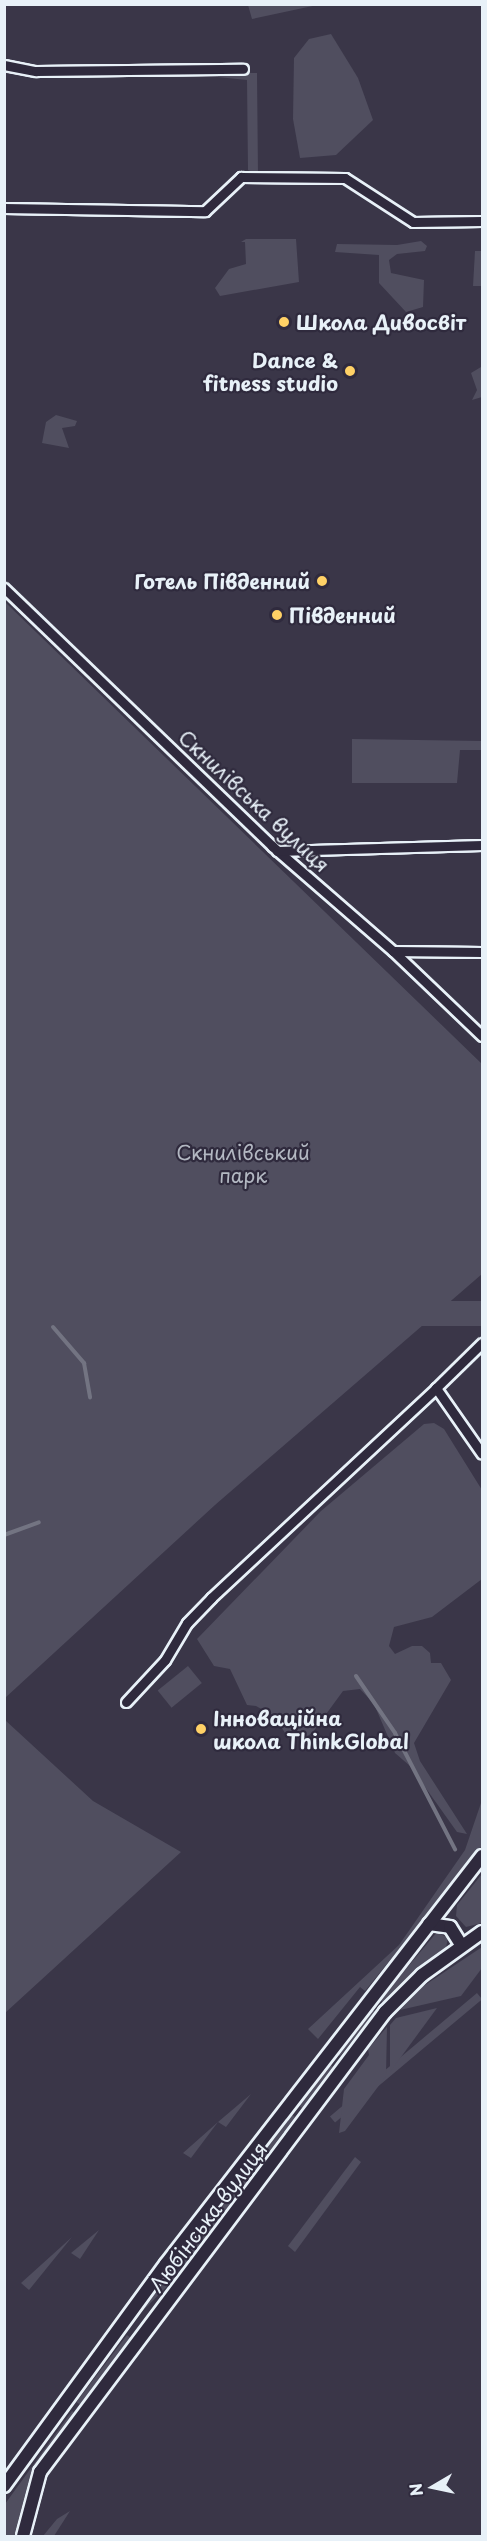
<!DOCTYPE html>
<html>
<head>
<meta charset="utf-8">
<style>
	body { margin:0 }
	#map { position:relative; width:487px; height:2541px; overflow:hidden; background:#3a3648; font-family:"Playpen Sans",sans-serif }
	div>[style] { position:absolute }
	.green>* { inset:0; background:#504e5f; transform-origin:0 0 }
	.stream>* { height:4px; margin:-2px; padding:0 2px; transform-origin:2px; border-radius:2px; background:#737482 }
	.roads { filter:drop-shadow(2px 0 #e8f1f8) drop-shadow(-2px 0 #e8f1f8) drop-shadow(0 2px #e8f1f8) drop-shadow(0 -2px #e8f1f8) }
	.minor>* { height:9px; margin:-4.5px; padding:0 4.5px; transform-origin:4.5px; border-radius:4.5px; background:#2f2a3d }
	.tertiary>* { height:12px; margin:-6px; padding:0 6px; transform-origin:6px; border-radius:6px; background:#2f2a3d }
	.dots>* { width:16px; height:16px; translate:-50% -50%; box-sizing:border-box; border:3px solid #2f2a3d; border-radius:50% }
	span { translate:-50% -50%; white-space:nowrap; text-align:center; line-height:1.15; -webkit-text-stroke:4.5px #2f2a3d; paint-order:stroke }
	.poi-label { font-size:20px; color:#e8f1f8; font-weight:700 }
	.left { translate:0 -50%; text-align:left }
	.right { translate:-100% -50%; text-align:right }
	.street-label { font-size:20px; color:#e8f1f8 }
	.park-label { font-size:20px; color:#b3b8c2 }
	.frame { position:absolute; inset:0; border:6px solid #e8f1f8; pointer-events:none }
	.north { position:absolute; left:403px; top:2457px; width:60px; height:60px; -webkit-text-stroke:4px #2f2a3d; paint-order:stroke; rotate:261deg; font-size:16px; font-weight:700; line-height:24px; text-align:center; color:#e8f1f8 }
	.north::after { content:''; display:block; margin:auto; width:21px; height:27px; background:#e8f1f8; clip-path:polygon(50% 0,100% 100%,50% 72%,0 100%) }
</style>
</head>
<body>
<div id="map">
	<div class="green">
		<i style="clip-path:polygon(322px 4px,252px 19px,248px 5px,248px 4px)"></i>
		<i style="clip-path:polygon(331px 34px,358px 78px,373px 120px,336px 155px,300px 158px,293px 119px,294px 58px,309px 39px)"></i>
		<i style="clip-path:polygon(167px 72px,257px 73px,258px 174px,248px 170px,247px 80px)"></i>
		<i style="clip-path:polygon(246px 239px,296px 239px,299px 282px,220px 296px,215px 288px,229px 269px,246px 264px,245px 242px,241px 242px)"></i>
		<i style="clip-path:polygon(421px 241px,427px 246px,425px 251px,397px 254px,389px 260px,391px 273px,424px 280px,423px 307px,406px 312px,379px 283px,379px 255px,335px 252px,337px 244px,397px 245px)"></i>
		<i style="clip-path:polygon(475px 251px,482px 251px,482px 286px,473px 286px)"></i>
		<i style="clip-path:polygon(482px 358px,482px 397px,472px 400px,477px 390px,471px 373px,481px 367px)"></i>
		<i style="clip-path:polygon(56px 415px,77px 421px,75px 426px,62px 428px,69px 448px,42px 443px,46px 422px)"></i>
		<i style="clip-path:polygon(5px 602px,482px 1064px,482px 1274px,215px 1505px,5px 1698px)"></i>
		<i style="clip-path:polygon(352px 739px,482px 741px,482px 750px,460px 750px,457px 783px,352px 783px)"></i>
		<i style="left:482px;top:1301px;width:25px;height:396px;rotate:90deg"></i>
		<i style="clip-path:polygon(434px 1423px,444px 1429px,482px 1490px,482px 1579px,432px 1617px,394px 1627px,389px 1646px,395px 1654px,412px 1646px,422px 1646px,430px 1653px,431px 1663px,441px 1663px,451px 1680px,414px 1743px,420px 1761px,467px 1834px,457px 1832px,410px 1766px,395px 1753px,374px 1704px,360px 1689px,343px 1691px,313px 1732px,305px 1738px,289px 1739px,274px 1716px,256px 1706px,247px 1705px,230px 1669px,214px 1666px,197px 1639px,321px 1511px,424px 1424px)"></i>
		<i style="left:188px;top:1666px;width:22px;height:39px;rotate:51deg"></i>
		<i style="clip-path:polygon(5px 1720px,93px 1801px,181px 1852px,5px 2013px)"></i>
		<i style="clip-path:polygon(482px 1800px,482px 1846px,365px 1991px,360px 1987px,318px 2039px,308px 2029px,399px 1945px,465px 1850px)"></i>
		<i style="clip-path:polygon(482px 1874px,482px 1923px,466px 1927px,456px 1916px,457px 1905px)"></i>
		<i style="clip-path:polygon(437px 1932px,448px 1938px,445px 1952px,384px 2003px,380px 2000px)"></i>
		<i style="clip-path:polygon(482px 1947px,482px 1968px,461px 1996px,400px 2010px,422px 1987px)"></i>
		<i style="left:477px;top:1993px;width:8px;height:192px;rotate:50deg"></i>
		<i style="clip-path:polygon(437px 2008px,390px 2072px,390px 2025px,396px 2018px)"></i>
		<i style="clip-path:polygon(372px 2010px,376px 2012px,340px 2056px,337px 2054px)"></i>
		<i style="clip-path:polygon(387px 2027px,386px 2076px,345px 2131px,339px 2133px,344px 2089px,369px 2055px,368px 2049px)"></i>
		<i style="clip-path:polygon(330px 2064px,333px 2067px,302px 2108px,298px 2105px)"></i>
		<i style="clip-path:polygon(251px 2094px,226px 2127px,218px 2122px,191px 2158px,183px 2153px,218px 2122px)"></i>
		<i style="clip-path:polygon(278px 2105px,280px 2106px,182px 2232px)"></i>
		<i style="clip-path:polygon(291px 2114px,295px 2117px,183px 2267px,180px 2264px)"></i>
		<i style="clip-path:polygon(355px 2157px,361px 2162px,295px 2252px,288px 2246px)"></i>
		<i style="clip-path:polygon(99px 2230px,80px 2259px,71px 2253px)"></i>
		<i style="clip-path:polygon(72px 2237px,29px 2290px,21px 2283px)"></i>
		<i style="left:171px;top:2274px;width:6px;height:59px;rotate:45deg"></i>
		<i style="left:127px;top:2335px;width:5px;height:84px;rotate:37deg"></i>
		<i style="clip-path:polygon(72px 2411px,76px 2414px,37px 2469px,21px 2529px,15px 2536px,5px 2536px,5px 2504px)"></i>
		<i style="clip-path:polygon(70px 2511px,54px 2536px,43px 2536px,57px 2519px)"></i>
	</div>
	<div class="stream">
		<i style="left:53px;top:1327px;width:48px;rotate:49.3deg"></i>
		<i style="left:84px;top:1363px;width:35px;rotate:80deg"></i>
		<i style="left:4px;top:1535px;width:37px;rotate:-20deg"></i>
		<i style="left:356px;top:1676px;width:69px;rotate:55.6deg"></i>
		<i style="left:395px;top:1733px;width:131px;rotate:62.7deg"></i>
	</div>
	<div class="roads">
		<div class="minor">
			<i style="left:4px;top:65px;width:33px;rotate:11deg"></i>
			<i style="left:36px;top:71px;width:207px;rotate:-0.6deg"></i>
			<i style="left:4px;top:208px;width:201px;rotate:0.9deg"></i>
			<i style="left:205px;top:211px;width:50px;rotate:-43.4deg"></i>
			<i style="left:241px;top:177px;width:104px;rotate:0.6deg"></i>
			<i style="left:345px;top:178px;width:81px;rotate:32.9deg"></i>
			<i style="left:413px;top:222px;width:69px;rotate:-0.8deg"></i>
			<i style="left:4px;top:588px;width:372px;rotate:43.9deg"></i>
			<i style="left:272px;top:846px;width:160px;rotate:41deg"></i>
			<i style="left:393px;top:951px;width:123px;rotate:43.7deg"></i>
			<i style="left:277px;top:851px;width:205px;rotate:-1.7deg"></i>
			<i style="left:393px;top:951px;width:89px;rotate:0.6deg"></i>
			<i style="left:436px;top:1388px;width:64px;rotate:-44.4deg"></i>
			<i style="left:126px;top:1702px;width:57px;rotate:-47.1deg"></i>
			<i style="left:165px;top:1660px;width:43px;rotate:-59.3deg"></i>
			<i style="left:187px;top:1623px;width:35px;rotate:-46deg"></i>
			<i style="left:211px;top:1598px;width:308px;rotate:-43deg"></i>
			<i style="left:436px;top:1388px;width:80px;rotate:55.1deg"></i>
		</div>
		<div class="tertiary">
			<i style="left:429px;top:1924px;width:21px;rotate:8deg"></i>
			<i style="left:450px;top:1927px;width:22px;rotate:58deg"></i>
			<i style="left:4px;top:2486px;width:275px;rotate:-53.9deg"></i>
			<i style="left:166px;top:2264px;width:516px;rotate:-52.24deg"></i>
			<i style="left:23px;top:2536px;width:66px;rotate:-75.1deg"></i>
			<i style="left:40px;top:2472px;width:575px;rotate:-53.13deg"></i>
			<i style="left:385px;top:2012px;width:52px;rotate:-45deg"></i>
			<i style="left:422px;top:1975px;width:74px;rotate:-35.6deg"></i>
		</div>
	</div>
	<div class="dots">
		<i style="left:284px;top:322px;background:#ffd166"></i>
		<i style="left:350px;top:371px;background:#ffd166"></i>
		<i style="left:322px;top:581px;background:#ffd166"></i>
		<i style="left:277px;top:615px;background:#ffd166"></i>
		<i style="left:201px;top:1729px;background:#ffd166"></i>
	</div>
	<div class="poi-label">
		<span class="left" style="left:296px;top:322px">Школа Дивосвіт</span>
		<span class="right" style="left:338px;top:372px">Dance &amp;<br>fitness studio</span>
		<span class="right" style="left:310px;top:581px">Готель Південний</span>
		<span class="left" style="left:289px;top:615px">Південний</span>
		<span class="left" style="left:213px;top:1730px">Інноваційна<br>школа ThinkGlobal</span>
	</div>
	<div class="street-label">
		<span style="left:254px;top:801px;rotate:43deg">Скнилівська вулиця</span>
		<span style="left:208px;top:2217px;rotate:-53deg">Любінська вулиця</span>
	</div>
	<div class="park-label">
		<span style="left:243px;top:1164px">Скнилівський<br>парк</span>
	</div>
	<div class="frame"></div>
	<div class="north">N</div>
</div>
</body>
</html>
